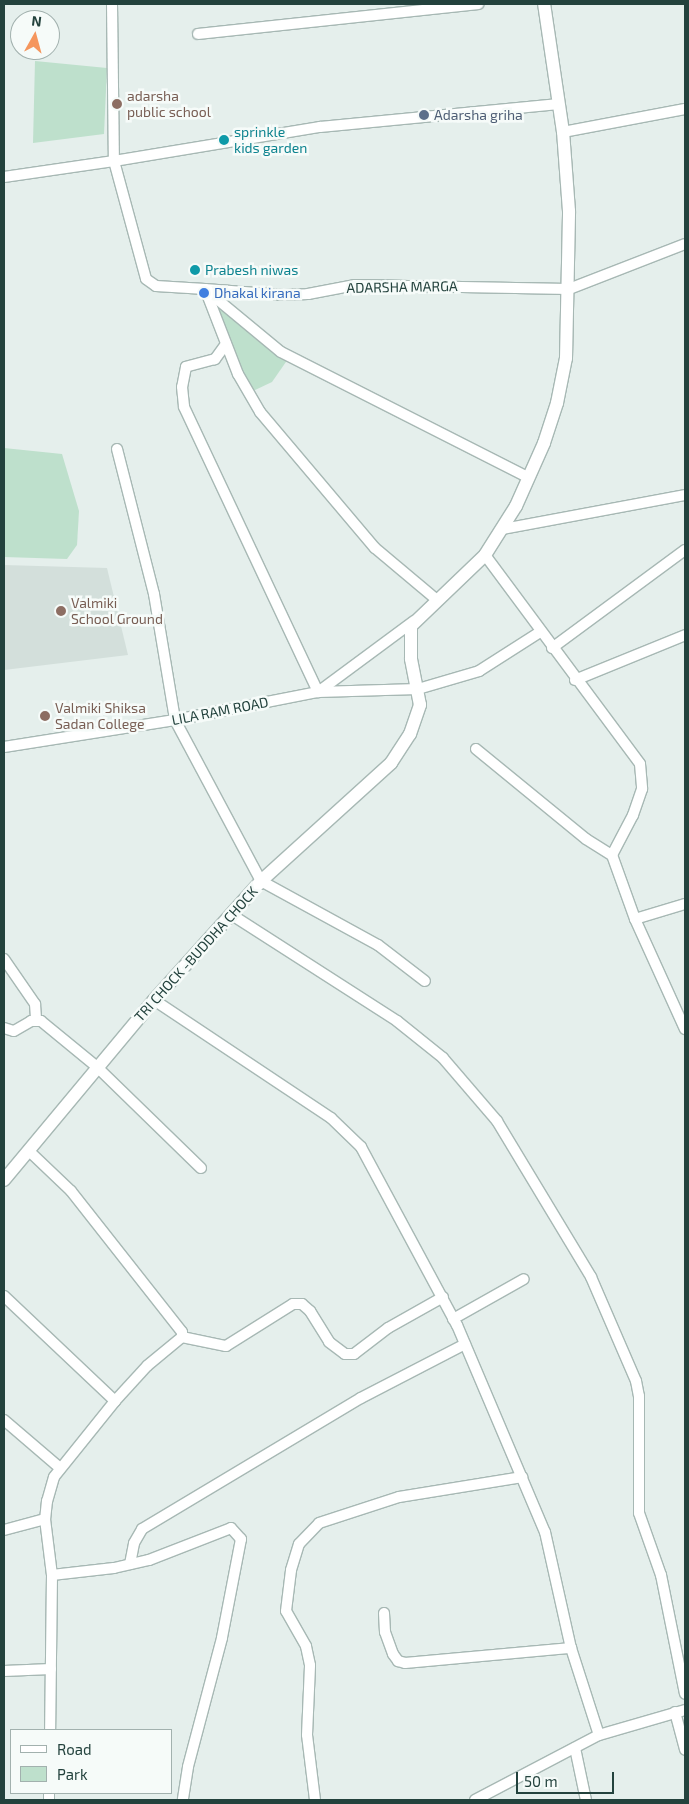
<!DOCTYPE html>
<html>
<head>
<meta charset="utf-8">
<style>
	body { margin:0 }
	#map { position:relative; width:689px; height:1804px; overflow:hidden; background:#e5efec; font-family:"Exo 2",sans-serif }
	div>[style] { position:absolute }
	.built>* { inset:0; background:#d3dfdb }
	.green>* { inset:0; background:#bee0cc }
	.roads { filter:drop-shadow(1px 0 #a7b8b4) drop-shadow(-1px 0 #a7b8b4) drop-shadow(0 1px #a7b8b4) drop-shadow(0 -1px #a7b8b4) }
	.minor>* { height:10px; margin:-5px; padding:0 5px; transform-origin:5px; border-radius:5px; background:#fff }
	.tertiary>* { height:12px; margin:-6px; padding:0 6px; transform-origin:6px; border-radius:6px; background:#fff }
	.dots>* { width:14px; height:14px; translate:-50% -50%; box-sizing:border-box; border:2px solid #f6fbf9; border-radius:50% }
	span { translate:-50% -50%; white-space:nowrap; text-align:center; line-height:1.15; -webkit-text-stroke:5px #f6fbf9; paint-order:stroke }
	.education-label { font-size:14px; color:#785e54 }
	.left { translate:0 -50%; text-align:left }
	.service-label { font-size:14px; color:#4e5e75 }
	.culture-label { font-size:14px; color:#0d838f }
	.street-label { font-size:14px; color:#23423d }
	.shop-label { font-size:14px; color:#366cbe }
	.frame { position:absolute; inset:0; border:5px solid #23423d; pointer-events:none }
	.legend { position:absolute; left:10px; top:1729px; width:162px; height:65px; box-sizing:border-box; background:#f6fbf9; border:1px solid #a2b1ae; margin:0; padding:6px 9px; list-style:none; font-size:15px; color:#23423d }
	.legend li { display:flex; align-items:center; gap:10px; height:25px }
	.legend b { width:25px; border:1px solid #a2b1ae }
	.north { position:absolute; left:10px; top:10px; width:50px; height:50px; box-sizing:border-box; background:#f6fbf9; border:1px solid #a2b1ae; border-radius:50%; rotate:7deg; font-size:14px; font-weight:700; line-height:20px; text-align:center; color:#23423d }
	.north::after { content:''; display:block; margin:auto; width:18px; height:22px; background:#f5965d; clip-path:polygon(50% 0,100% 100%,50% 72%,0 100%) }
	.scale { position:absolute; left:516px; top:1772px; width:98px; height:22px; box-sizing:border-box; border:2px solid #23423d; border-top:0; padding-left:6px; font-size:15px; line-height:18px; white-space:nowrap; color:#23423d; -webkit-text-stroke:4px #f6fbf9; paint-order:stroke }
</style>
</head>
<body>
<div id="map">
	<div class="built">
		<i style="clip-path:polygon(4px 565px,107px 568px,128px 655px,4px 670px)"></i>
	</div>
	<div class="green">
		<i style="clip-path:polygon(35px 61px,107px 68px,104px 134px,33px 143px)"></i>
		<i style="clip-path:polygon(218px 302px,288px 359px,272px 382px,251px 392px,214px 304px)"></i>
		<i style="clip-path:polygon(4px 448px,62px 454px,79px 511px,77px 545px,67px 559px,4px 557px)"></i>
	</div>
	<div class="roads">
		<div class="minor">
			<i style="left:112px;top:4px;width:157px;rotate:89.3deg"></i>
			<i style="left:114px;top:161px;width:209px;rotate:-9.4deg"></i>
			<i style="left:320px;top:127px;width:240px;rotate:-5.5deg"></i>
			<i style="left:198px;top:34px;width:282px;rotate:-6.1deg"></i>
			<i style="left:563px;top:132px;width:124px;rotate:-10.7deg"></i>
			<i style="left:4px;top:177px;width:111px;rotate:-8.3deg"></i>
			<i style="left:114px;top:161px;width:122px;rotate:74.8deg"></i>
			<i style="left:146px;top:279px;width:12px;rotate:35deg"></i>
			<i style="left:156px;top:286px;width:49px;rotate:3.5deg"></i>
			<i style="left:205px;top:289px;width:91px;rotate:68.8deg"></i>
			<i style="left:238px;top:374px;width:44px;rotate:59.9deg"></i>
			<i style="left:260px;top:412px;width:178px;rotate:49.8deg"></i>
			<i style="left:375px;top:548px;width:81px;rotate:40deg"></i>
			<i style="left:205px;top:289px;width:78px;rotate:4.4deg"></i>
			<i style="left:283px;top:295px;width:25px;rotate:-2deg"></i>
			<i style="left:308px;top:294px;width:48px;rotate:-10.8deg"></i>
			<i style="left:355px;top:285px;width:214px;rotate:1.1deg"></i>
			<i style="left:569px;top:289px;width:124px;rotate:-21.2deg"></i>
			<i style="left:206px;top:290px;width:97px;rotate:39.6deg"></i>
			<i style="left:281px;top:352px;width:278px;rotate:26.9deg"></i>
			<i style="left:226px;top:344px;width:19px;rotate:126deg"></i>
			<i style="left:215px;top:359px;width:30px;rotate:165deg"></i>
			<i style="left:186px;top:367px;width:20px;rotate:101deg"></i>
			<i style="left:182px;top:387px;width:20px;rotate:84deg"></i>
			<i style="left:184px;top:407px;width:315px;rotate:64.8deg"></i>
			<i style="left:318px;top:692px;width:100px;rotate:-1.7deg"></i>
			<i style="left:418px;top:689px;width:64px;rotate:-16.4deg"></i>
			<i style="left:479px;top:671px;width:72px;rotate:-32.6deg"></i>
			<i style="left:117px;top:449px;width:150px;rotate:75.7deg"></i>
			<i style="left:154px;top:594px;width:128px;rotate:80.5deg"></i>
			<i style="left:175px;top:720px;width:183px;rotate:61.9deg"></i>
			<i style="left:261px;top:881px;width:133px;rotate:28.7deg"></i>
			<i style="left:378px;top:945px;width:59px;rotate:37.5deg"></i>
			<i style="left:503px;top:529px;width:185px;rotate:-10.6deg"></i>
			<i style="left:485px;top:555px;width:260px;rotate:53.4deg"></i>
			<i style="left:640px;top:764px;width:25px;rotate:85deg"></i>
			<i style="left:642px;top:789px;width:28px;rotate:109deg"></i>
			<i style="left:633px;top:815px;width:45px;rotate:117.7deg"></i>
			<i style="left:612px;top:855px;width:68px;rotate:70.2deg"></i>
			<i style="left:635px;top:919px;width:121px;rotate:65.6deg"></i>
			<i style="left:552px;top:648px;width:165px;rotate:-36.4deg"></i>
			<i style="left:575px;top:680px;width:119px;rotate:-22.2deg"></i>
			<i style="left:4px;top:747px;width:173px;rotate:-9deg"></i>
			<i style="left:175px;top:720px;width:146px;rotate:-11.1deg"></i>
			<i style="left:318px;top:692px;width:119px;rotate:-36.5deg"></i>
			<i style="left:476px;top:749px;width:142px;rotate:39.3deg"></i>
			<i style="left:586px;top:839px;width:31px;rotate:32deg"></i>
			<i style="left:232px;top:915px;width:196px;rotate:32.7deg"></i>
			<i style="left:397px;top:1021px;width:59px;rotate:38.8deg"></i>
			<i style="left:443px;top:1058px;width:83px;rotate:49.4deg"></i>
			<i style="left:497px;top:1121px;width:182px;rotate:58.9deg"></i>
			<i style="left:591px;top:1277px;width:113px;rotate:66.6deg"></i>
			<i style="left:636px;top:1381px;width:15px;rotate:79deg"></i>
			<i style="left:639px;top:1396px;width:117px;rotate:90deg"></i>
			<i style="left:639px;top:1513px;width:66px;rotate:70.5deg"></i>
			<i style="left:661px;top:1575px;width:121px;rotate:78.6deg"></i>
			<i style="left:635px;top:919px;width:52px;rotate:-16.7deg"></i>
			<i style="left:4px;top:959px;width:55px;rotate:55.4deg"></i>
			<i style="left:35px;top:1004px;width:16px;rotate:86deg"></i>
			<i style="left:154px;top:1000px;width:213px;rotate:33.7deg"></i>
			<i style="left:331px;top:1118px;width:42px;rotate:44deg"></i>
			<i style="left:361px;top:1147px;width:202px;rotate:61.7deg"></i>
			<i style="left:457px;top:1325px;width:225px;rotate:67deg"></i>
			<i style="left:545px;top:1532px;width:119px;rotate:77.4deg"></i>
			<i style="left:571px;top:1648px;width:91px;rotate:72.2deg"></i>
			<i style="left:4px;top:1028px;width:10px;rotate:17deg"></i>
			<i style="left:14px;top:1031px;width:20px;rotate:-30deg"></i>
			<i style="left:31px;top:1021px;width:10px"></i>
			<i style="left:41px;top:1021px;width:72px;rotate:39.4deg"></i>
			<i style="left:97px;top:1067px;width:145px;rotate:44.2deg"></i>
			<i style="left:29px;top:1151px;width:58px;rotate:43.6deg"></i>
			<i style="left:71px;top:1191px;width:179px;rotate:51.8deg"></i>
			<i style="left:182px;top:1332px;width:5px;rotate:90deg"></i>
			<i style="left:182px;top:1337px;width:45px;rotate:140.4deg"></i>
			<i style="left:147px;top:1366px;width:47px;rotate:132.4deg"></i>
			<i style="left:4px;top:1296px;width:153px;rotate:43.4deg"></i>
			<i style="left:115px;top:1401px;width:97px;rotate:128.8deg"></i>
			<i style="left:54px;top:1477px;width:25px;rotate:106deg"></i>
			<i style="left:47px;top:1501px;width:18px;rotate:96deg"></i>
			<i style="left:45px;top:1519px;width:56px;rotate:82.9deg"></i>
			<i style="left:52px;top:1575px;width:155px;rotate:90.7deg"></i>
			<i style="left:453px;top:1319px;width:81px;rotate:-29.4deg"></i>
			<i style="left:182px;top:1337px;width:45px;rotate:11.6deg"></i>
			<i style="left:226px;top:1346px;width:79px;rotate:-32.1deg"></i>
			<i style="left:293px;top:1304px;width:9px"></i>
			<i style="left:302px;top:1304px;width:11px;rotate:41deg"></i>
			<i style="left:310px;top:1311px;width:36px;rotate:58deg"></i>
			<i style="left:329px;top:1342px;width:20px;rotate:37deg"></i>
			<i style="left:345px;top:1354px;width:9px"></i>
			<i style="left:354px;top:1354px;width:43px;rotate:-37.4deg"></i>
			<i style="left:388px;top:1328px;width:63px;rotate:-29.4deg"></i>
			<i style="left:4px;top:1420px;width:74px;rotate:40.6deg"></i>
			<i style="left:4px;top:1530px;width:42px;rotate:-15deg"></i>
			<i style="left:130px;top:1564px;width:21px;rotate:-79deg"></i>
			<i style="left:134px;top:1543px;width:16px;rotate:-60deg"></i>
			<i style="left:142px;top:1529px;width:255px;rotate:-30.9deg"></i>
			<i style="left:361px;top:1398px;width:117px;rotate:-27.4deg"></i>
			<i style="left:52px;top:1575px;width:62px;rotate:-6.4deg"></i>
			<i style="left:114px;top:1568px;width:36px;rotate:-13deg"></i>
			<i style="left:149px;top:1560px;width:88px;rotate:-21.3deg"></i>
			<i style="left:231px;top:1528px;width:15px;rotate:48deg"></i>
			<i style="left:241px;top:1539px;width:101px;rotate:100.9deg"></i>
			<i style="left:222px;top:1638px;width:133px;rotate:104.8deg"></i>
			<i style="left:188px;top:1767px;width:33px;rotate:99deg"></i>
			<i style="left:384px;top:1613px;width:19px;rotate:87deg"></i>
			<i style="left:385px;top:1632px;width:23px;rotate:70deg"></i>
			<i style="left:393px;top:1654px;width:9px;rotate:54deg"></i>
			<i style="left:398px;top:1661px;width:7px;rotate:16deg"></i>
			<i style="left:405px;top:1663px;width:167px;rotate:-5.2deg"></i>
			<i style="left:4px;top:1671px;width:47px;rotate:-2.4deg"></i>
			<i style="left:675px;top:1712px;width:39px;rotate:75deg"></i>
			<i style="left:575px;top:1748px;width:53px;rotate:78.1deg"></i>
			<i style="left:49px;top:1800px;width:7px;rotate:-90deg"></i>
			<i style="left:315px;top:1800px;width:65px;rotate:-97deg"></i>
			<i style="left:307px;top:1735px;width:70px;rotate:-87.5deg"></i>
			<i style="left:310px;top:1665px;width:19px;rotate:-102deg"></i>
			<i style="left:306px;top:1646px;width:40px;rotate:-119.7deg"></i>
			<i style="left:286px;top:1611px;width:41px;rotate:-83deg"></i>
			<i style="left:291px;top:1570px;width:27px;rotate:-73deg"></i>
			<i style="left:299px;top:1544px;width:29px;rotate:-46deg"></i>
			<i style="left:319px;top:1523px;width:84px;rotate:-18deg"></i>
			<i style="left:399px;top:1497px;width:125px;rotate:-9.2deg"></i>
			<i style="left:475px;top:1800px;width:140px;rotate:-27.7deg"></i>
			<i style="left:599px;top:1735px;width:90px;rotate:-16.2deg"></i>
		</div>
		<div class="tertiary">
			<i style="left:4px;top:1180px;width:234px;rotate:-50.2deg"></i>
			<i style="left:154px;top:1000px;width:160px;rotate:-48deg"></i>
			<i style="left:261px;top:881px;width:176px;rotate:-42.2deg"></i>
			<i style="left:391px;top:763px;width:35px;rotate:-57deg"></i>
			<i style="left:410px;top:734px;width:31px;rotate:-71deg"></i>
			<i style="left:420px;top:705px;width:47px;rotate:-101.1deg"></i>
			<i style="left:411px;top:659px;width:33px;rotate:-90deg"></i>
			<i style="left:411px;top:626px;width:103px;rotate:-43.8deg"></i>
			<i style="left:485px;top:555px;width:58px;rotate:-57.7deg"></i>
			<i style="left:516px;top:506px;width:69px;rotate:-66deg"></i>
			<i style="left:544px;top:443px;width:42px;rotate:-72deg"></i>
			<i style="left:557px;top:403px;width:46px;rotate:-78.7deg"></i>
			<i style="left:566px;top:358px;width:147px;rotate:-88.8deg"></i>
			<i style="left:569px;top:211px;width:79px;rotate:-94.3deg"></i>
			<i style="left:563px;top:132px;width:129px;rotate:-98.4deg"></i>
		</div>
	</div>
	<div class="dots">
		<i style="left:117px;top:104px;background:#8d6e63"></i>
		<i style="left:424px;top:115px;background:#5c6f8a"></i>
		<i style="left:224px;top:140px;background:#0f9aa8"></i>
		<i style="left:195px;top:270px;background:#0f9aa8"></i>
		<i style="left:204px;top:293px;background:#3f7fe0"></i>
		<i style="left:61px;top:611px;background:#8d6e63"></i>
		<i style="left:45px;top:716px;background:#8d6e63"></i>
	</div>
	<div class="education-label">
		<span class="left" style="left:127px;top:104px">adarsha<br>public school</span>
		<span class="left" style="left:71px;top:611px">Valmiki<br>School Ground</span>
		<span class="left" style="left:55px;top:716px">Valmiki Shiksa<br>Sadan College</span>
	</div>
	<div class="service-label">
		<span class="left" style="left:434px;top:115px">Adarsha griha</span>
	</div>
	<div class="culture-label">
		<span class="left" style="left:234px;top:140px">sprinkle<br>kids garden</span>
		<span class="left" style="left:205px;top:270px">Prabesh niwas</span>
	</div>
	<div class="street-label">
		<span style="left:402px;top:287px;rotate:-1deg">ADARSHA MARGA</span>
		<span style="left:220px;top:711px;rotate:-11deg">LILA RAM ROAD</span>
		<span style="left:196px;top:954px;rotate:-48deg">TRI CHOCK -BUDDHA CHOCK</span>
	</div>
	<div class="shop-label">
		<span class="left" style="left:214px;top:293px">Dhakal kirana</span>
	</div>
	<div class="frame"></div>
	<ul class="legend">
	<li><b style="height:6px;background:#fff"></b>Road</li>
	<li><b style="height:14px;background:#bee0cc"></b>Park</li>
	</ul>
	<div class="north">N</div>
	<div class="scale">50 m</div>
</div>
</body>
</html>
